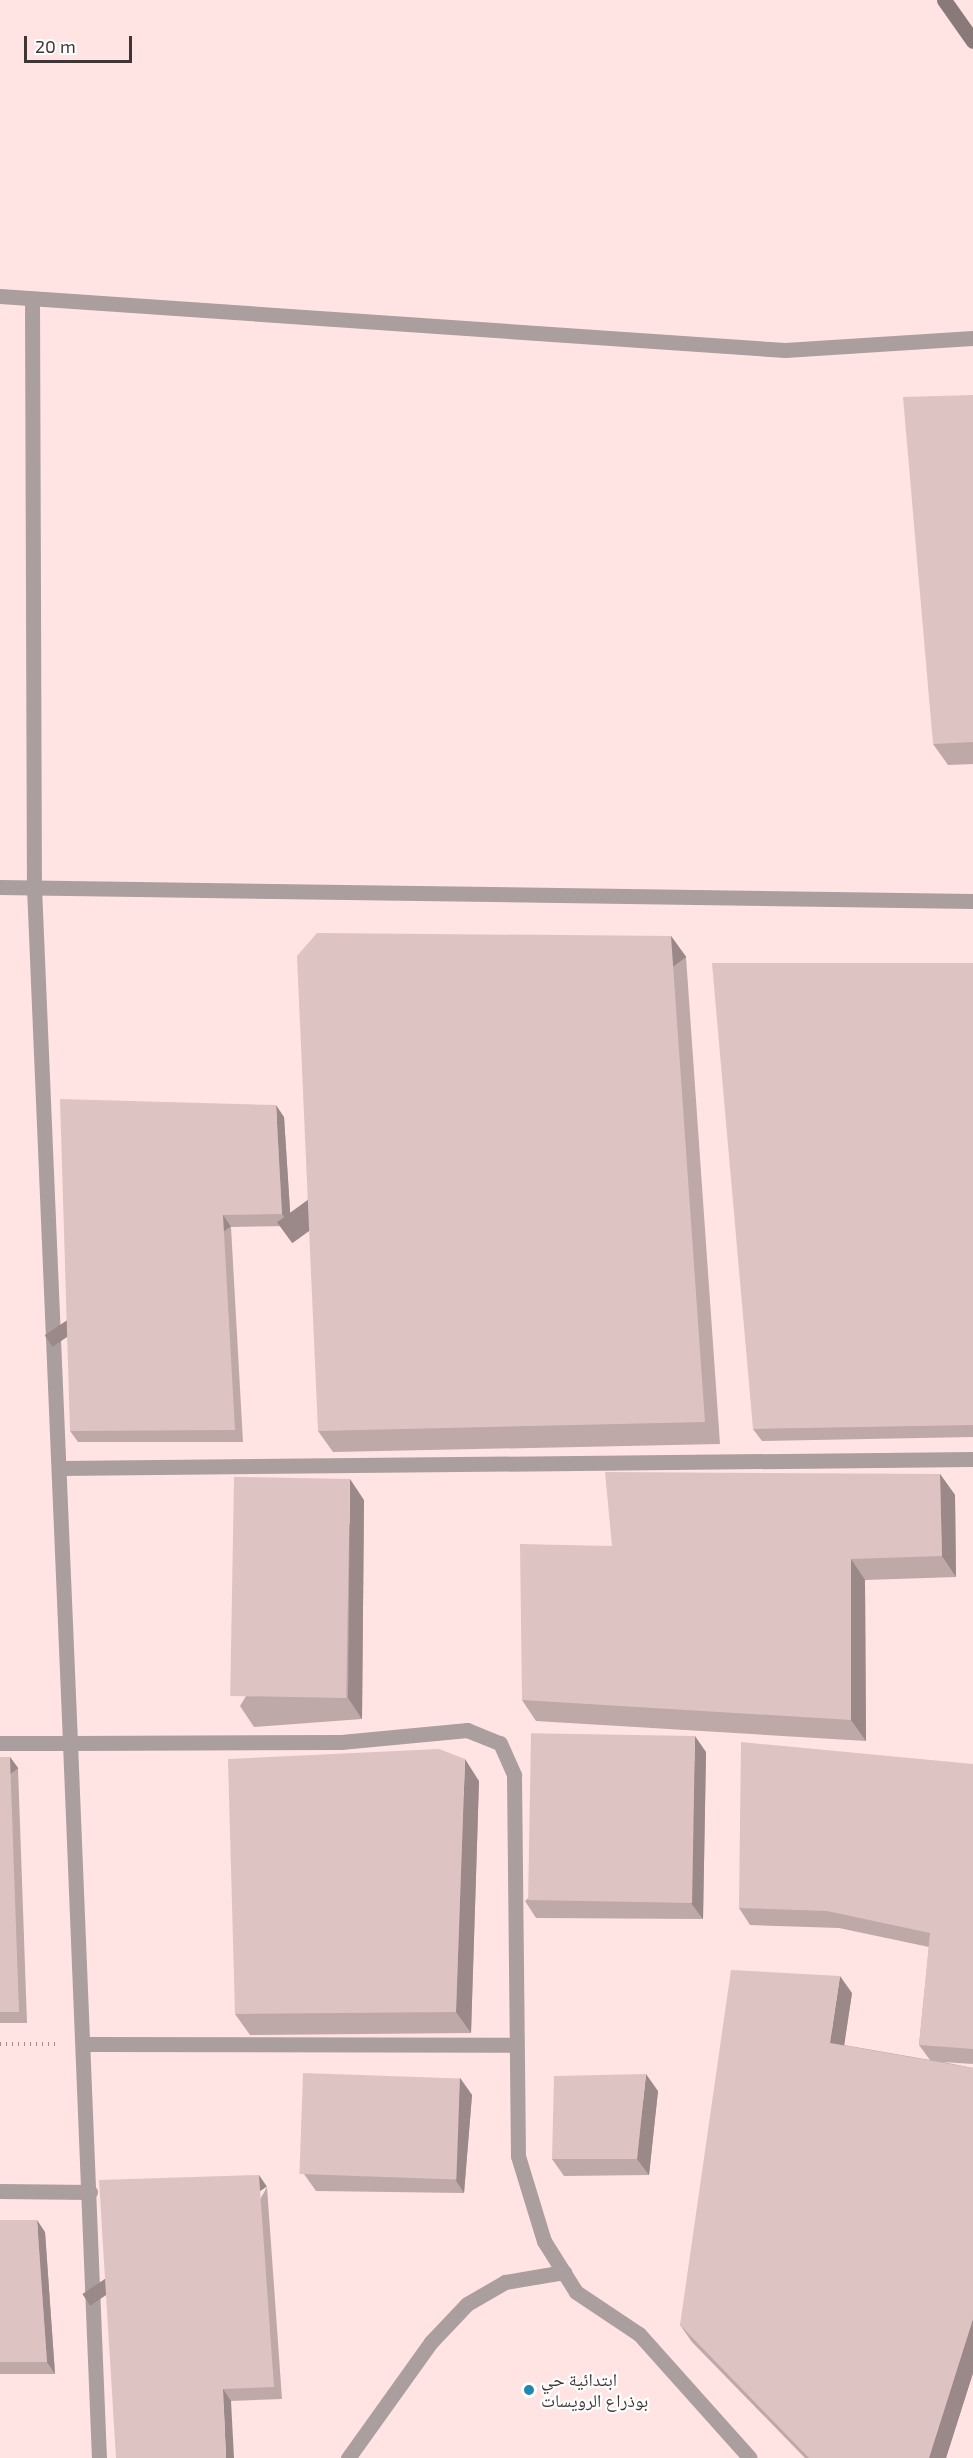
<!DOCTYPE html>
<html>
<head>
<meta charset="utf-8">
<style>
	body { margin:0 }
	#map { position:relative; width:973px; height:2458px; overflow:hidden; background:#ffe4e3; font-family:"Exo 2","Noto Naskh Arabic",sans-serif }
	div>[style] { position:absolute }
	.path>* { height:4px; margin-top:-2px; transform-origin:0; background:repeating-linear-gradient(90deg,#a08d8c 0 1.5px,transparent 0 6px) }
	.street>* { height:15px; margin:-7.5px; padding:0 7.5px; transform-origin:7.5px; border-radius:7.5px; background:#aa9e9e }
	.secondary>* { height:15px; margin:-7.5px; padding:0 7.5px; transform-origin:7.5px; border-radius:7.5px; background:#8a7979 }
	.wall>* { inset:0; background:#bfa8a8 }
	.shaded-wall>* { inset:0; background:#9b8888; transform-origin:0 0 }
	.building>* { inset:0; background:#dec3c3; transform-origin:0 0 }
	.dots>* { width:16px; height:16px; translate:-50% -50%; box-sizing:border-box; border:3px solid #fff; border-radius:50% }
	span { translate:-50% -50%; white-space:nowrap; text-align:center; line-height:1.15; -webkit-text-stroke:4.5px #fff; paint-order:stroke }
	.poi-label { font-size:18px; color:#403535 }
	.left { translate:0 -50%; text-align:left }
	.scale { position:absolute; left:24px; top:36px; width:108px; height:27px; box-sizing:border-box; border:3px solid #403535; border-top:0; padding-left:8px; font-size:18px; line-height:21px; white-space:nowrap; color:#403535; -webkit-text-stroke:4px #fff; paint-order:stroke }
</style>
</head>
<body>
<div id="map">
	<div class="path">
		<i style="left:0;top:2044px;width:56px"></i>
	</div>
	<div class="street">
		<i style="left:0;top:296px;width:787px;rotate:3.94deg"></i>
		<i style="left:785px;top:350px;width:188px;rotate:-3.7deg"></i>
		<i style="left:32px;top:299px;width:588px;rotate:89.81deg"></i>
		<i style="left:34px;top:887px;width:857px;rotate:87.59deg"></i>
		<i style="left:70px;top:1743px;width:271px;rotate:-0.2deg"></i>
		<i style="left:341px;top:1742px;width:127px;rotate:-5.4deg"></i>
		<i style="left:467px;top:1730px;width:35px;rotate:22deg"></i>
		<i style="left:500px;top:1743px;width:35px;rotate:66deg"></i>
		<i style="left:514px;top:1775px;width:381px;rotate:89.4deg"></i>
		<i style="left:518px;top:2156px;width:89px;rotate:73deg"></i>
		<i style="left:544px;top:2241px;width:60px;rotate:57.9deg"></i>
		<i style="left:576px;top:2292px;width:76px;rotate:33.7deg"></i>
		<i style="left:639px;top:2334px;width:166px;rotate:48.2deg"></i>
		<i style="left:0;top:887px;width:973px;rotate:0.82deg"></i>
		<i style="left:60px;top:1468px;width:913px;rotate:-0.56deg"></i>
		<i style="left:0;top:1743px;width:70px"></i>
		<i style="left:70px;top:1743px;width:716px;rotate:87.68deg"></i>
		<i style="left:85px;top:2044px;width:431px;rotate:0.1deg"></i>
		<i style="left:0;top:2191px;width:90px;rotate:0.6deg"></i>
		<i style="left:348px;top:2458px;width:143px;rotate:-54.4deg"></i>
		<i style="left:431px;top:2342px;width:52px;rotate:-46.5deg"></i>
		<i style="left:467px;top:2304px;width:44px;rotate:-30.1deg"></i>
		<i style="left:505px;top:2282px;width:60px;rotate:-9.6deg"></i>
	</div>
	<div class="secondary">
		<i style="left:944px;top:0;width:50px;rotate:54.7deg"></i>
	</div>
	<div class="wall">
		<i style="clip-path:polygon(973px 395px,973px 764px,948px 765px,933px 744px)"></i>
		<i style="clip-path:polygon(671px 936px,686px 957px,720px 1444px,333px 1452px,318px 1431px)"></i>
		<i style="clip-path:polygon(973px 963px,973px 1437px,762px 1441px,753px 1429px)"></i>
		<i style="clip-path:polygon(284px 1117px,291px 1226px,231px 1227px,243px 1442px,78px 1442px,70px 1431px)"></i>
		<i style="clip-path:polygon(940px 1474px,955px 1495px,956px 1577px,865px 1580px,866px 1741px,536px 1721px,522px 1700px)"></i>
		<i style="clip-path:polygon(364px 1500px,362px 1719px,254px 1727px,240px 1706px)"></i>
		<i style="clip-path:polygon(706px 1752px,703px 1919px,536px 1918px,525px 1901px)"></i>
		<i style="clip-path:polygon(0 1757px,10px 1757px,18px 1768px,27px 2023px,0 2023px)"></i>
		<i style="clip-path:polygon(973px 1764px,973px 2064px,943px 2062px,973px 2068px,973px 2373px,946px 2458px,805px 2458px,692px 2342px,680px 2325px,852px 1993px,844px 2045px,930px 2060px,919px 2045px,929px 1947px,839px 1928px,750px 1925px,739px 1908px)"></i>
		<i style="clip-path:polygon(479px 1781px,471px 2033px,250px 2035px,235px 2014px)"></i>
		<i style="clip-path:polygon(460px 2078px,472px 2095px,464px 2193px,316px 2191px,304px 2174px)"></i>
		<i style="clip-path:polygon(658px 2091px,649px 2175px,564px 2176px,552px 2159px)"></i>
		<i style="clip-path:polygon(267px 2187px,282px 2399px,231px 2401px,116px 2458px)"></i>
		<i style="clip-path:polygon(0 2220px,45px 2232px,55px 2374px,0 2374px)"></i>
	</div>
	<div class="shaded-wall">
		<i style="left:671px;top:936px;width:26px;height:487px;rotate:54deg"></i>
		<i style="clip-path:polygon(276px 1105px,284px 1117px,291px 1226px,282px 1214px)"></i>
		<i style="left:223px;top:1215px;width:14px;height:215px;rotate:56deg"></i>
		<i style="clip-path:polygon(940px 1474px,955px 1495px,956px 1577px,942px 1556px)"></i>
		<i style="clip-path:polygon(350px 1479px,364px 1500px,362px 1719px,348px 1698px)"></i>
		<i style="clip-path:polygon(851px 1559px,865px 1580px,866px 1741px,851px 1720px)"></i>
		<i style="clip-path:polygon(695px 1736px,706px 1752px,703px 1919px,691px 1903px)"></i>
		<i style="left:10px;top:1757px;width:14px;height:255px;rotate:54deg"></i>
		<i style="clip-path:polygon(465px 1759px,479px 1781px,471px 2033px,456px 2012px)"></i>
		<i style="clip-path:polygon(840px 1976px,852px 1993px,842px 2060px,830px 2043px)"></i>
		<i style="clip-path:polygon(646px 2074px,658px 2091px,649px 2175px,637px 2159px)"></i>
		<i style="clip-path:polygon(460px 2078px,472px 2095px,464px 2193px,453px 2176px)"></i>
		<i style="left:259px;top:2175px;width:14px;height:213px;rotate:56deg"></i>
		<i style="clip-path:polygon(37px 2220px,45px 2232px,55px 2374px,47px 2362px)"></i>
		<i style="clip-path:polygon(973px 2319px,973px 2373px,946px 2458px,929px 2458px)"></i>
		<i style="clip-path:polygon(223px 2389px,231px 2401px,234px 2458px,226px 2458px)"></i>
	</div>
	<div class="building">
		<i style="clip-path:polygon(973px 395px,973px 742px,933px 744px,903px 397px)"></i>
		<i style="clip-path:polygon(317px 933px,671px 936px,705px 1422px,318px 1431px,297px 956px)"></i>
		<i style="clip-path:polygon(712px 963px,973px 963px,973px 1425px,753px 1429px)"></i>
		<i style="clip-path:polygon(60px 1099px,276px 1105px,282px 1214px,223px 1215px,235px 1430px,70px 1431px)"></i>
		<i style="clip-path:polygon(605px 1472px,940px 1474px,942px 1556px,851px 1559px,851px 1720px,522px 1700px,520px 1544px,612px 1546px)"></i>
		<i style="left:350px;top:1479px;width:219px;height:116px;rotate:91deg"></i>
		<i style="left:695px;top:1736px;width:167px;height:164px;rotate:91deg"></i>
		<i style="clip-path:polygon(741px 1742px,973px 1764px,973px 2049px,919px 2045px,930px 1933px,827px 1911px,739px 1908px)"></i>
		<i style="clip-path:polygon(439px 1749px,465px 1759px,456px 2012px,235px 2014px,228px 1759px)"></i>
		<i style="clip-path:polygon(0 1757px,10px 1757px,19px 2012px,0 2012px)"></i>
		<i style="clip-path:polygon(731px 1970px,840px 1976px,830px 2043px,973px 2068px,973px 2319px,929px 2458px,809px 2458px,680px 2325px)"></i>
		<i style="left:303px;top:2073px;width:157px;height:101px;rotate:2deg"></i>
		<i style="clip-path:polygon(646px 2074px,637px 2159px,552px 2159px,554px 2076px)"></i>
		<i style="clip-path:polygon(259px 2175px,274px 2387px,223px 2389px,226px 2458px,116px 2458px,99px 2180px)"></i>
		<i style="clip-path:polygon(0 2220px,37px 2220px,47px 2362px,0 2362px)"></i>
	</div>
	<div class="dots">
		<i style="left:529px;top:2390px;background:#2189b1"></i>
	</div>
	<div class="poi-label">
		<span class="left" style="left:541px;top:2390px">ابتدائية حي<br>بوذراع الرويسات</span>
	</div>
	<div class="scale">20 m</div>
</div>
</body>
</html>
